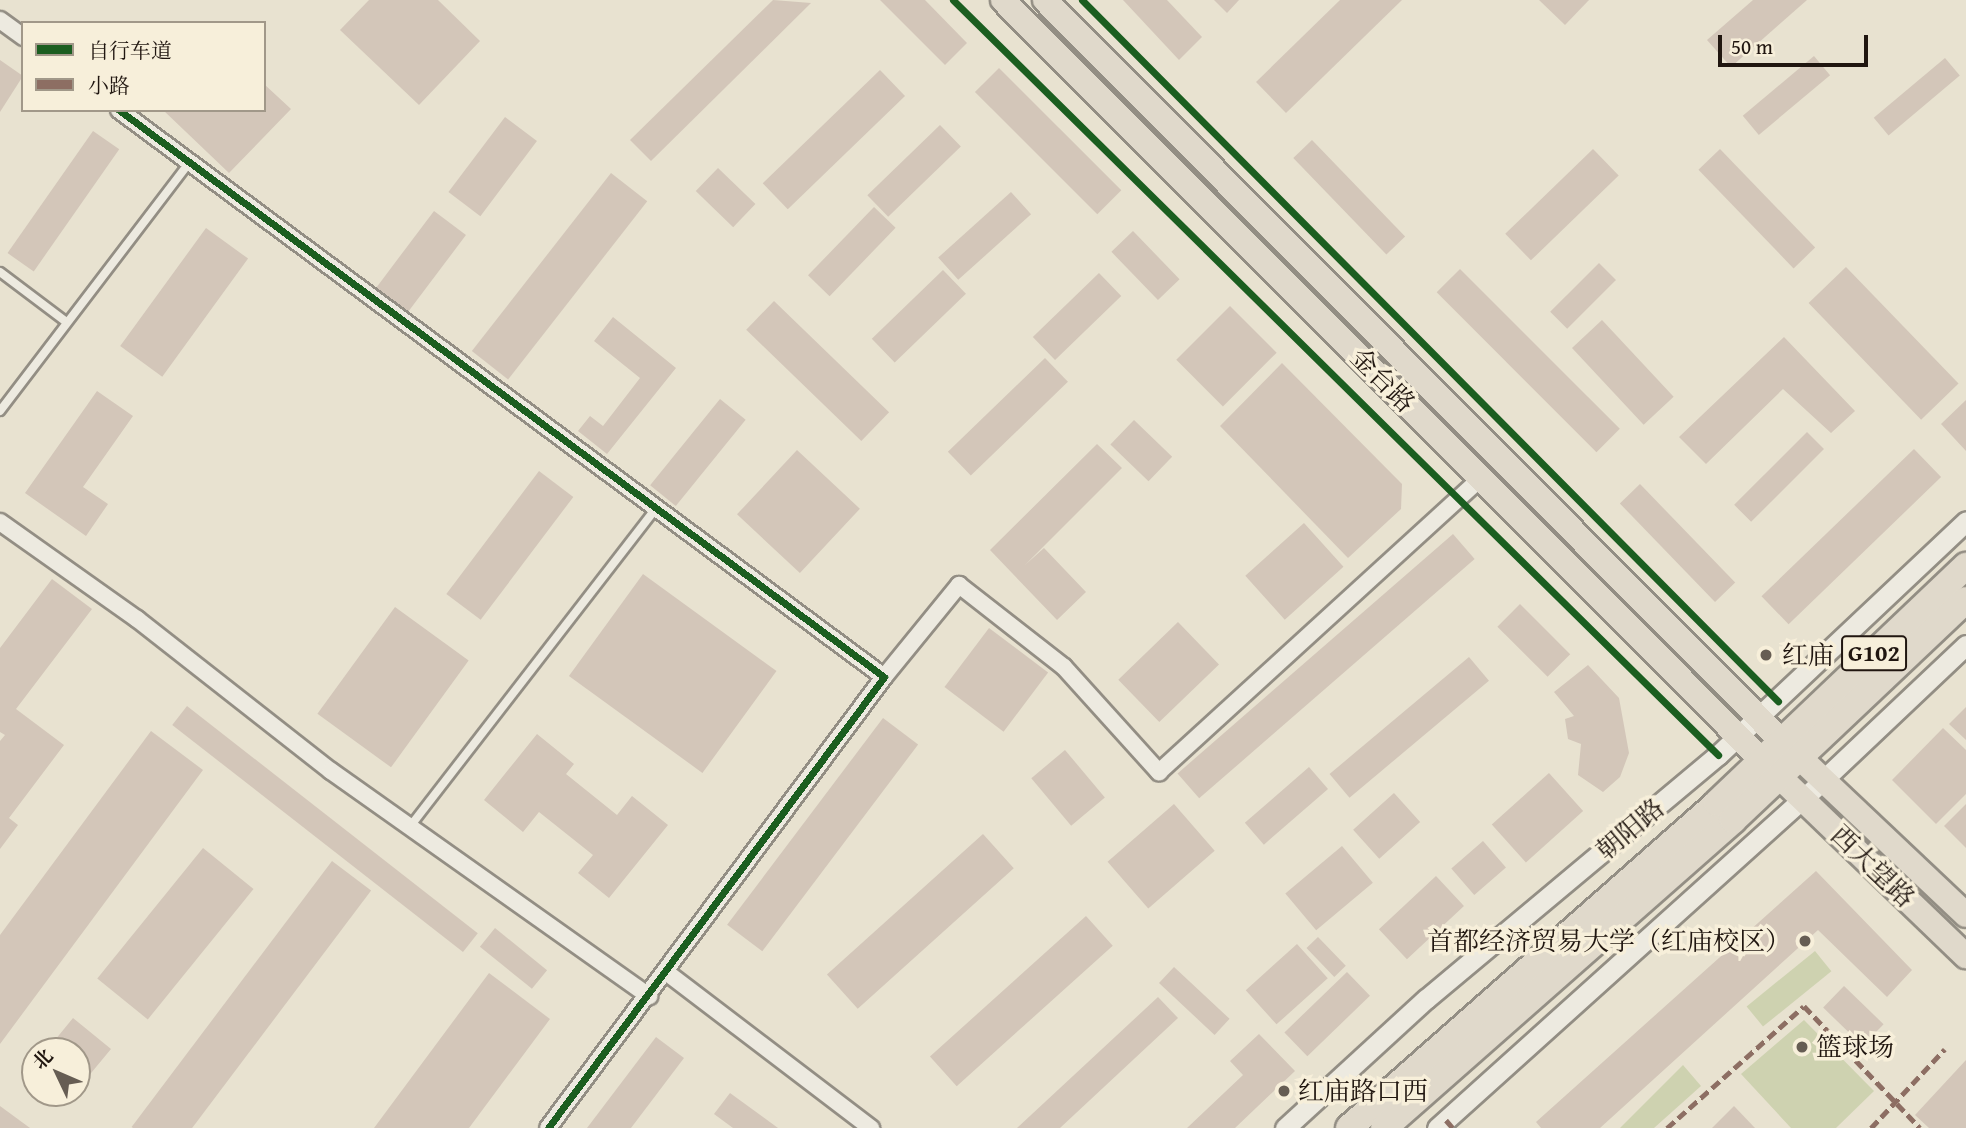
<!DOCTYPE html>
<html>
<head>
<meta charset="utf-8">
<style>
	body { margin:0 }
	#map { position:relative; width:1966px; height:1128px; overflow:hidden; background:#e8e2d0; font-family:"Gentium Book Plus","Noto Serif SC",serif }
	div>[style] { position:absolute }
	.green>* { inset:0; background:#ced2b0; transform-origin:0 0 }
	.building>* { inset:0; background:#d3c6b9; transform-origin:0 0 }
	.roads { filter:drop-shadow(2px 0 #938e84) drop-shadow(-2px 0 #938e84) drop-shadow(0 2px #938e84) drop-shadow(0 -2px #938e84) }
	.service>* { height:8px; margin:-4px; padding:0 4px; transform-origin:4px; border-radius:4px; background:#edeae0 }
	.minor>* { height:16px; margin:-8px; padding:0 8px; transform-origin:8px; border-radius:8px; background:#edeae0 }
	.tertiary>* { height:19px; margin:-9.5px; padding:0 9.5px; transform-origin:9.5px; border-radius:9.5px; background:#edeae0 }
	.primary>* { height:24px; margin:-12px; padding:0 12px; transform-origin:12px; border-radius:12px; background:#e0d9cb }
	.trunk>* { height:26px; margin:-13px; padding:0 13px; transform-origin:13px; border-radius:13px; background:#e0d9cb }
	.quiet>* { height:5px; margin-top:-2.5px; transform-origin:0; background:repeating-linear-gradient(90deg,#8d6e63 0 10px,transparent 0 15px) }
	.cycleway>* { height:7px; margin:-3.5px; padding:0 3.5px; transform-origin:3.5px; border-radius:3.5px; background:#1b5e20 }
	.dots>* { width:19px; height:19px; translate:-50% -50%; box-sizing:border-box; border:4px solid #f7efda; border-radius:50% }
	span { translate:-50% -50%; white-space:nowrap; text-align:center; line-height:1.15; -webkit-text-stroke:7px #f7efda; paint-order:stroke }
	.shield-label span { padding:2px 5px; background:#f7efda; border:2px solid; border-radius:5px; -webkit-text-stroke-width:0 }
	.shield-label { font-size:24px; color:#201610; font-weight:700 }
	.street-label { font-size:26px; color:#201610 }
	.poi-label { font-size:26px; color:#201610 }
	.left { translate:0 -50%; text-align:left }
	.right { translate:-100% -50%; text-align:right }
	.legend { position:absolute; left:21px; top:21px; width:245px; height:91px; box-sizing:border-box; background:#f7efda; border:2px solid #a19889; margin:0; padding:9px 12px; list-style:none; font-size:21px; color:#201610 }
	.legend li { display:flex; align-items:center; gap:14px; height:35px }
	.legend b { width:35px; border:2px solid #a19889 }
	.north { position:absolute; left:21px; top:1037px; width:70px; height:70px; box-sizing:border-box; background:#f7efda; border:2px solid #a19889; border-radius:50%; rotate:314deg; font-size:19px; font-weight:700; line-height:28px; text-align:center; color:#201610 }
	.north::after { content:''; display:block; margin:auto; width:24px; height:32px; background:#665d53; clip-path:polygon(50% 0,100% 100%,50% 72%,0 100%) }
	.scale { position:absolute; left:1718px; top:35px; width:150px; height:32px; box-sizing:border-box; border:4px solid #201610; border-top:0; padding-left:9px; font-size:21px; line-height:24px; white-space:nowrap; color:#201610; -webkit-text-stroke:5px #f7efda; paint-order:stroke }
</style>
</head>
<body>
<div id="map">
	<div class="green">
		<i style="left:1815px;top:951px;width:26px;height:88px;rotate:51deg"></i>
		<i style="clip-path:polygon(1804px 1020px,1874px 1091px,1836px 1128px,1791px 1128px,1741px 1074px)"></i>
		<i style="clip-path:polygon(1683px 1065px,1701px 1086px,1654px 1128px,1620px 1128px)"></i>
	</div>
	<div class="building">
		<i style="clip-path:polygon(369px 0,438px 0,480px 41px,419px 105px,340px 30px)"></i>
		<i style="clip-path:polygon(773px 0,811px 3px,651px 161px,630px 140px)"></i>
		<i style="clip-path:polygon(880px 0,925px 0,967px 43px,945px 65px)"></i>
		<i style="clip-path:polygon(1123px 0,1167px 0,1202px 37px,1179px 60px)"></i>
		<i style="clip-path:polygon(1214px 0,1239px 0,1227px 13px)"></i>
		<i style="clip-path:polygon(1340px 0,1402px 0,1286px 113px,1256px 82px)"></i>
		<i style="clip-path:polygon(1539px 0,1589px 0,1565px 25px)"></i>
		<i style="clip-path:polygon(1753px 0,1807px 0,1731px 67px,1707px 40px)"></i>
		<i style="left:1814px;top:56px;width:25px;height:93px;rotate:50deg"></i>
		<i style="left:1945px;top:58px;width:23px;height:93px;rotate:50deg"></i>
		<i style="clip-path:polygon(0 60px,23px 76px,0 112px)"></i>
		<i style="left:999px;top:68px;width:173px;height:34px;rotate:45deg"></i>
		<i style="left:880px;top:70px;width:36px;height:163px;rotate:46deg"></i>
		<i style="clip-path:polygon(264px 84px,291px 109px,229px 173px,163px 110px,264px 110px)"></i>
		<i style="left:505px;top:117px;width:40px;height:94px;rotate:37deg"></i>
		<i style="left:940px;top:125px;width:30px;height:101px;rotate:46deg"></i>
		<i style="left:93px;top:131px;width:32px;height:149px;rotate:35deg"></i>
		<i style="left:1312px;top:140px;width:134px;height:26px;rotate:46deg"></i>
		<i style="left:1593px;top:149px;width:37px;height:122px;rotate:46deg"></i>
		<i style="left:1720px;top:149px;width:137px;height:30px;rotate:46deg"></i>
		<i style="left:718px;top:168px;width:52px;height:32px;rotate:44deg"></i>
		<i style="left:611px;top:173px;width:46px;height:226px;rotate:38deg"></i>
		<i style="left:1011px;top:192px;width:30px;height:98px;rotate:48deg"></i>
		<i style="left:874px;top:207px;width:30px;height:95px;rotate:44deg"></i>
		<i style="left:434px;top:211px;width:40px;height:96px;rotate:37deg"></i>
		<i style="left:206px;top:228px;width:52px;height:146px;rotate:36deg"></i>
		<i style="left:1133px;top:231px;width:67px;height:30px;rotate:46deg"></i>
		<i style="left:1599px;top:263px;width:24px;height:69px;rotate:45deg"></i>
		<i style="left:1846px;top:267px;width:162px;height:52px;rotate:46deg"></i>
		<i style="left:1460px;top:269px;width:226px;height:33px;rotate:45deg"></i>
		<i style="left:943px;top:270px;width:33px;height:99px;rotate:46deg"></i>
		<i style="left:1099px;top:273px;width:32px;height:92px;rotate:46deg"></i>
		<i style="left:774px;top:301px;width:160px;height:40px;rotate:44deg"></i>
		<i style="left:1230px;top:306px;width:66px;height:76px;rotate:45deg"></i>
		<i style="clip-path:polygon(613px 317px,676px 368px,607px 454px,578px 431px,590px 416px,603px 426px,640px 378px,594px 341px)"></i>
		<i style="left:1602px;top:320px;width:105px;height:41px;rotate:47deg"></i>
		<i style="clip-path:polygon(1784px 337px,1855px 411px,1831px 433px,1783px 389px,1706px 464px,1679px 437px)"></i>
		<i style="left:1045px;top:358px;width:33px;height:135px;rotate:46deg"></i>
		<i style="clip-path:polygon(1282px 363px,1402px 484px,1401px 509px,1348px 558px,1220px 426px)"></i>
		<i style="clip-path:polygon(97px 391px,133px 416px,83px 487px,108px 504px,86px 536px,25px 493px)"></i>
		<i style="left:720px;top:399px;width:33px;height:111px;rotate:39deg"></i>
		<i style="clip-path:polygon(1966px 400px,1966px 451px,1941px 424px)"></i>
		<i style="left:1134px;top:420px;width:53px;height:34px;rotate:44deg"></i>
		<i style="left:1807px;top:432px;width:24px;height:103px;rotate:45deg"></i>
		<i style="clip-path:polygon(1097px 444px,1122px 468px,1025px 565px,1044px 548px,1086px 592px,1057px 620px,990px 550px)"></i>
		<i style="left:1914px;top:449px;width:39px;height:212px;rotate:46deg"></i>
		<i style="left:797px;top:450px;width:86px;height:88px;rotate:43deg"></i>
		<i style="left:539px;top:471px;width:43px;height:154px;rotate:37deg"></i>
		<i style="left:1640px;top:484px;width:137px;height:28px;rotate:46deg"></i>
		<i style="left:1304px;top:523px;width:59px;height:79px;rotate:48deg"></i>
		<i style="left:1453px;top:534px;width:33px;height:365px;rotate:49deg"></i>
		<i style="left:643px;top:574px;width:165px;height:126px;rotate:36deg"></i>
		<i style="clip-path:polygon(52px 579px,92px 609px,16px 709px,64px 745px,9px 818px,18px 825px,0 849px,0 741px,5px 735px,0 732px,0 648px)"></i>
		<i style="left:1520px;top:604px;width:71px;height:32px;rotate:45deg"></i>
		<i style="left:395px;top:607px;width:91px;height:132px;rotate:36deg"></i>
		<i style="left:1178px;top:622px;width:59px;height:83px;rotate:46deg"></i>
		<i style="left:989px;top:628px;width:74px;height:74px;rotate:37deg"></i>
		<i style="left:1469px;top:657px;width:31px;height:182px;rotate:50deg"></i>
		<i style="clip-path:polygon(1588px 665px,1619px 698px,1629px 753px,1620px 777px,1603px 792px,1578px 775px,1581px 744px,1568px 739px,1565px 719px,1574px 716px,1554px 692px)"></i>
		<i style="left:187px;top:706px;width:369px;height:24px;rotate:38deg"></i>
		<i style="clip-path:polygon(1966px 707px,1966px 740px,1949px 724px)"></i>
		<i style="left:883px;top:718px;width:44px;height:259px;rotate:37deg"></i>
		<i style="clip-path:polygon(1943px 728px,1966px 750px,1966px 794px,1936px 824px,1892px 780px)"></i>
		<i style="clip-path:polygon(151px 731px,203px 770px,0 1044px,0 935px)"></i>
		<i style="clip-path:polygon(537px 734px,574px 764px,566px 774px,617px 815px,632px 796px,668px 825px,609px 898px,578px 873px,593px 855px,539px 812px,523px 832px,484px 800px)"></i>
		<i style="left:1065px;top:750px;width:62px;height:44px;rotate:50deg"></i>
		<i style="left:1309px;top:767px;width:29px;height:85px;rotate:49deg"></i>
		<i style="left:1549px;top:773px;width:51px;height:77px;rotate:48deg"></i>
		<i style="left:1394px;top:793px;width:39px;height:55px;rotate:48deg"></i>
		<i style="left:1174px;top:804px;width:62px;height:88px;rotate:49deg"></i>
		<i style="clip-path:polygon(1966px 804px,1966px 848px,1944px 826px)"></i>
		<i style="left:983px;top:834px;width:46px;height:210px;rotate:48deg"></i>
		<i style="left:1483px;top:841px;width:35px;height:42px;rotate:49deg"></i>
		<i style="left:1342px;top:846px;width:48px;height:74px;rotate:50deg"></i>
		<i style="left:203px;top:848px;width:65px;height:168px;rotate:39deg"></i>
		<i style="left:332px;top:861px;width:49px;height:333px;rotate:37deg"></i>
		<i style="clip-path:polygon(1816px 871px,1912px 970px,1887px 997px,1818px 930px,1600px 1128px,1541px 1128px,1536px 1122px)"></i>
		<i style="left:1436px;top:876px;width:41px;height:78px;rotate:47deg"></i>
		<i style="left:1086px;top:916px;width:40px;height:210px;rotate:48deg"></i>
		<i style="left:495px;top:928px;width:67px;height:24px;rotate:39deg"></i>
		<i style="left:1318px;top:937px;width:40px;height:16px;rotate:46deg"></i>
		<i style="left:1297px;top:944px;width:46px;height:69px;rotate:48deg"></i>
		<i style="left:1174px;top:967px;width:76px;height:22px;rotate:43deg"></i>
		<i style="left:1347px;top:972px;width:33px;height:87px;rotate:46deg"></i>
		<i style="clip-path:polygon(489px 973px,550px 1019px,469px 1128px,374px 1128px)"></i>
		<i style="left:1844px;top:986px;width:55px;height:30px;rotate:44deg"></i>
		<i style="clip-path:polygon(1158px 997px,1178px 1018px,1060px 1128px,1017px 1128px)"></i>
		<i style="clip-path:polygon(73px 1018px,111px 1049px,77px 1090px,77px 1051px,46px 1051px)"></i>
		<i style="clip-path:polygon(1259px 1034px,1295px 1071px,1235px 1128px,1187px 1128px,1243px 1075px,1230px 1061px)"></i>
		<i style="clip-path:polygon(656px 1037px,684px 1058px,631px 1128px,587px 1128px)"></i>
		<i style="clip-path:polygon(1966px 1060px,1966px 1128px,1929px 1128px,1915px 1115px)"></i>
		<i style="clip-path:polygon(48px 1093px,74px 1093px,64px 1106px)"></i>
		<i style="clip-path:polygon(730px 1093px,778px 1128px,733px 1128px,714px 1114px)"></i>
		<i style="clip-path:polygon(0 1106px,30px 1128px,0 1128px)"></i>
		<i style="clip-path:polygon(1734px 1106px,1755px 1128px,1712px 1128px)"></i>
	</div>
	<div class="roads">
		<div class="service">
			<i style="left:0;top:272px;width:81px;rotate:37deg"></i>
			<i style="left:0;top:411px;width:312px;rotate:-52.7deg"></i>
			<i style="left:412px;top:824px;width:402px;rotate:-52.3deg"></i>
		</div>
		<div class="minor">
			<i style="left:0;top:20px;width:29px;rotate:36deg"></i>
			<i style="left:119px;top:110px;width:952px;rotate:36.54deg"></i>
			<i style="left:884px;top:677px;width:562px;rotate:126.69deg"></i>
			<i style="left:0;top:522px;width:168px;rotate:35.3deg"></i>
			<i style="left:137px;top:619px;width:246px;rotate:38.1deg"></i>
			<i style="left:331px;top:771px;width:390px;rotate:35.3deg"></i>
			<i style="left:884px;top:677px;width:119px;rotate:-50.8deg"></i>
			<i style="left:959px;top:585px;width:133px;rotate:38deg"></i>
			<i style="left:1064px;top:667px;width:142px;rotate:47.9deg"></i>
			<i style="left:1159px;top:772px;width:436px;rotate:-42.4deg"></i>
			<i style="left:666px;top:972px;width:258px;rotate:37.3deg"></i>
		</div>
		<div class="tertiary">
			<i style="left:1285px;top:1128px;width:191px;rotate:-42.5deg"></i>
			<i style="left:1426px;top:999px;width:381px;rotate:-39.9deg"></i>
			<i style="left:1718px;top:755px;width:341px;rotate:-43.3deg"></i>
			<i style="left:1437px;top:1128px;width:492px;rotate:-42deg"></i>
			<i style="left:1803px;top:799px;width:224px;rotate:-43.4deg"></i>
		</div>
		<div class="primary">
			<i style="left:1003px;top:0;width:1074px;rotate:45.04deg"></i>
			<i style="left:1762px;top:760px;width:283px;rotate:43.9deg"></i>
			<i style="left:1045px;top:0;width:1045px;rotate:45.16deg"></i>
			<i style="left:1782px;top:741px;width:253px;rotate:43.4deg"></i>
		</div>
		<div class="trunk">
			<i style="left:1349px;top:1128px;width:491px;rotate:-41.4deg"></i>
			<i style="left:1717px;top:803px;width:344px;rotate:-43.6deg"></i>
			<i style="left:1384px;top:1128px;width:465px;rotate:-41.4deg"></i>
			<i style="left:1733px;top:820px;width:320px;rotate:-43.4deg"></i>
		</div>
	</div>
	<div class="quiet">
		<i style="left:1446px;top:1120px;width:11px;rotate:49deg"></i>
		<i style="left:1667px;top:1128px;width:183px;rotate:-41.7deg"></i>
		<i style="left:1804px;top:1006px;width:168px;rotate:46.4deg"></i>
		<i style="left:1871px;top:1128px;width:108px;rotate:-46.9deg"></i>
	</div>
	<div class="cycleway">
		<i style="left:953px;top:0;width:1075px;rotate:44.62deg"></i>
		<i style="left:1082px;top:0;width:988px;rotate:45.21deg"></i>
		<i style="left:119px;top:110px;width:952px;rotate:36.54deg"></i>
		<i style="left:884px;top:677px;width:562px;rotate:126.69deg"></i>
	</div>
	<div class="dots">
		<i style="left:1766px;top:655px;background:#665d53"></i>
		<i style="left:1805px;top:941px;background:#665d53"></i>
		<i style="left:1802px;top:1047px;background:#665d53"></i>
		<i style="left:1284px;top:1091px;background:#665d53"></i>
	</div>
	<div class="shield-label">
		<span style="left:1874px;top:653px">G102</span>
	</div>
	<div class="street-label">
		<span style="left:1383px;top:380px;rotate:45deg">金台路</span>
		<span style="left:1630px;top:829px;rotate:-40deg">朝阳路</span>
		<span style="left:1873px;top:866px;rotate:44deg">西大望路</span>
	</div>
	<div class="poi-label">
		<span class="left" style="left:1782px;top:655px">红庙</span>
		<span class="right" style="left:1791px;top:941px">首都经济贸易大学（红庙校区）</span>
		<span class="left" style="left:1816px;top:1047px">篮球场</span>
		<span class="left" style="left:1298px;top:1091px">红庙路口西</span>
	</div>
	<ul class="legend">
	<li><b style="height:9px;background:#1b5e20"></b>自行车道</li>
	<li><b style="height:9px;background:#8d6e63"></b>小路</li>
	</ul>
	<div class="north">北</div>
	<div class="scale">50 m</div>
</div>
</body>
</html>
